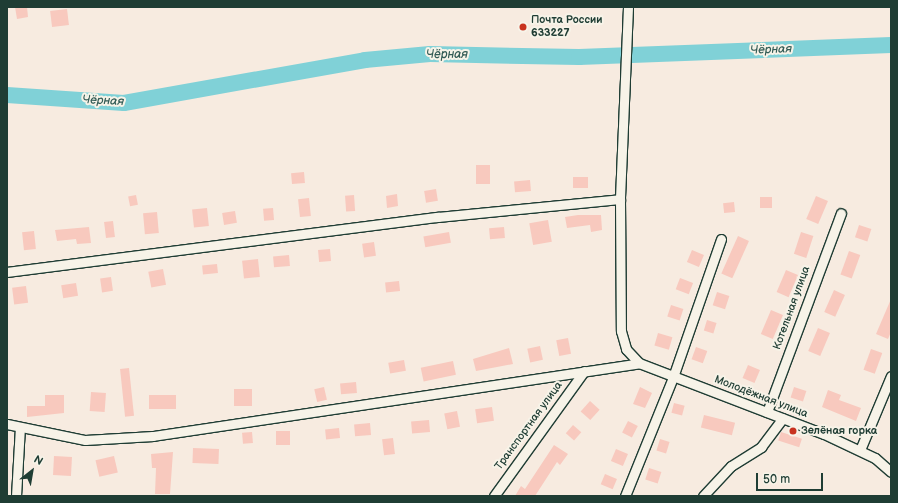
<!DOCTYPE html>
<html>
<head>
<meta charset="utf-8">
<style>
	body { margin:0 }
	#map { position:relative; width:898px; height:503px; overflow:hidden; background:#f7ebe0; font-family:"Balsamiq Sans",sans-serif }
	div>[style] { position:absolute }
	.river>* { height:16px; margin:-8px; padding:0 8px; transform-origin:8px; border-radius:8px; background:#80d1d7 }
	.building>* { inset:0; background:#f8c9be; transform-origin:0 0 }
	.roads { filter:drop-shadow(1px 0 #1f3d34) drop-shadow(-1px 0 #1f3d34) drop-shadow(0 1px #1f3d34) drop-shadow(0 -1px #1f3d34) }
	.minor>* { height:9px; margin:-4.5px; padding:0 4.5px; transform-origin:4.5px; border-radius:4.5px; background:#f7f3e8 }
	.dots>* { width:11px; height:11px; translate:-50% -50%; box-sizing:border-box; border:2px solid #f7f3e8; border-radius:50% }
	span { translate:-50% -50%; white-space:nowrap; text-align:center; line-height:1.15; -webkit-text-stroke:4px #f7f3e8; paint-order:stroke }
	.poi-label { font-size:11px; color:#1f3d34; font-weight:700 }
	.left { translate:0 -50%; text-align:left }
	.street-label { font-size:11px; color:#1f3d34 }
	.water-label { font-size:12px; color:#325b55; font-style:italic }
	.frame { position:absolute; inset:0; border:8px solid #1f3d34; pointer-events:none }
	.north { position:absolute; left:12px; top:451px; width:40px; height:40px; -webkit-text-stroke:3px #f7f3e8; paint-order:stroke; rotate:31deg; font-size:11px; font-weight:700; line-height:16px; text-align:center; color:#1f3d34 }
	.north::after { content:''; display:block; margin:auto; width:14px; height:18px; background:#1f3d34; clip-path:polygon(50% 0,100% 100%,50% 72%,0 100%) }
	.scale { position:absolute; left:756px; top:473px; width:67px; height:18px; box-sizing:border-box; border:2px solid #1f3d34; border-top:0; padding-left:5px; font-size:12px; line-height:14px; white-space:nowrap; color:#1f3d34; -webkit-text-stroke:3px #f7f3e8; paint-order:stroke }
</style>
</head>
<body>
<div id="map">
	<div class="river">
		<i style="left:7px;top:95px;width:117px;rotate:3.9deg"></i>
		<i style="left:124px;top:103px;width:245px;rotate:-10.1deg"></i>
		<i style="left:365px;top:60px;width:65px;rotate:-5.3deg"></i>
		<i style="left:430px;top:54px;width:149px;rotate:1.2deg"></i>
		<i style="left:579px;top:57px;width:312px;rotate:-2.2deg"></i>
	</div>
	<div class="building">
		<i style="clip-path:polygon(15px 7px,27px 7px,28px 17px,17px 19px)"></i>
		<i style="left:67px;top:9px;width:16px;height:17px;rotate:83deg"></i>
		<i style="left:490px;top:165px;width:19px;height:14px;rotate:90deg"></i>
		<i style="left:304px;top:172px;width:11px;height:13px;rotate:85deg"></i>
		<i style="left:573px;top:177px;width:15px;height:11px"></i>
		<i style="left:530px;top:180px;width:11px;height:16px;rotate:85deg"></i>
		<i style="left:436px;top:189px;width:12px;height:12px;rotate:81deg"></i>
		<i style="clip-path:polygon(397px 194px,398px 206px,387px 208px,386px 196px)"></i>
		<i style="left:136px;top:195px;width:10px;height:8px;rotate:79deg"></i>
		<i style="left:354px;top:195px;width:16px;height:9px;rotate:86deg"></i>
		<i style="left:816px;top:196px;width:13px;height:25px;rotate:23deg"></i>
		<i style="left:760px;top:197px;width:12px;height:11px"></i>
		<i style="left:309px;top:198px;width:18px;height:11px;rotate:84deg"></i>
		<i style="left:734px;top:202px;width:10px;height:11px;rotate:84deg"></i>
		<i style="left:207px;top:208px;width:18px;height:15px;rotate:84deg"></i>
		<i style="left:273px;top:208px;width:12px;height:10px;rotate:85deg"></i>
		<i style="left:235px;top:211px;width:12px;height:13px;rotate:81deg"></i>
		<i style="left:157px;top:212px;width:21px;height:14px;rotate:85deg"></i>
		<i style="clip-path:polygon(578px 215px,601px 215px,602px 230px,591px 232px,590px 225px,567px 228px,565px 217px)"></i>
		<i style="left:548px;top:220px;width:22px;height:19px;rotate:80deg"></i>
		<i style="left:113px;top:221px;width:16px;height:9px;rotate:83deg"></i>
		<i style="left:859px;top:225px;width:13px;height:13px;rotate:18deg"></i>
		<i style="clip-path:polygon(89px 227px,91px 243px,77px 244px,76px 239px,57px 241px,55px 230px)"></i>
		<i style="left:504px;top:227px;width:11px;height:15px;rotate:85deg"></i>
		<i style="left:34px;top:231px;width:18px;height:12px;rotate:84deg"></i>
		<i style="left:449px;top:232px;width:11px;height:26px;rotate:80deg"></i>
		<i style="left:801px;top:232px;width:13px;height:23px;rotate:18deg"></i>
		<i style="left:738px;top:236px;width:12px;height:41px;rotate:24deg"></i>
		<i style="left:374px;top:242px;width:14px;height:12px;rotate:82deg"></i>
		<i style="left:330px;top:249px;width:12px;height:12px;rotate:85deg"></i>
		<i style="left:692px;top:250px;width:13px;height:13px;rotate:23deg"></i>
		<i style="left:849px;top:251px;width:12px;height:25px;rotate:20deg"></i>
		<i style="left:289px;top:255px;width:11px;height:16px;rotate:85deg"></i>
		<i style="left:258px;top:259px;width:18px;height:16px;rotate:84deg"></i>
		<i style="left:217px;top:264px;width:9px;height:15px;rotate:84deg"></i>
		<i style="left:163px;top:269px;width:16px;height:15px;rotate:79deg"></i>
		<i style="left:786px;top:270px;width:13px;height:24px;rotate:23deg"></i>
		<i style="left:111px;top:277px;width:14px;height:11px;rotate:82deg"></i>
		<i style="left:680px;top:278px;width:14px;height:12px;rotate:21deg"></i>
		<i style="left:399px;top:281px;width:10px;height:14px;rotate:84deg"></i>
		<i style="left:76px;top:283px;width:13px;height:15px;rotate:81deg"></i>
		<i style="left:26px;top:286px;width:17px;height:14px;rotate:83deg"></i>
		<i style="left:834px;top:290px;width:12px;height:24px;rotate:24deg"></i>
		<i style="left:717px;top:292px;width:13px;height:14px;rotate:18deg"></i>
		<i style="clip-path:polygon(891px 299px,891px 332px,888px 339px,876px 334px)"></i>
		<i style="left:671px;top:305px;width:13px;height:12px;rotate:18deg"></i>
		<i style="left:771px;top:310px;width:13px;height:26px;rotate:23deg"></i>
		<i style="left:707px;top:320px;width:10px;height:11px;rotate:17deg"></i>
		<i style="left:818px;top:328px;width:13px;height:25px;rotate:23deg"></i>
		<i style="left:658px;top:333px;width:15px;height:13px;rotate:16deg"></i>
		<i style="left:568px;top:338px;width:16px;height:12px;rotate:79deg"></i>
		<i style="left:540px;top:346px;width:14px;height:13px;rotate:78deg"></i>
		<i style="left:696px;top:347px;width:12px;height:13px;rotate:20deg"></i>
		<i style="clip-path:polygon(509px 348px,513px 364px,476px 371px,473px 359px)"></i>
		<i style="left:871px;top:349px;width:12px;height:22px;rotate:20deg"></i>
		<i style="left:404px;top:360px;width:11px;height:16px;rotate:80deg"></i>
		<i style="left:453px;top:361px;width:14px;height:33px;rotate:78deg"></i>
		<i style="left:748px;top:365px;width:13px;height:14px;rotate:23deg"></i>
		<i style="left:129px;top:368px;width:48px;height:9px;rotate:84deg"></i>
		<i style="left:356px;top:382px;width:11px;height:16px;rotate:85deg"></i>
		<i style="left:324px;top:387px;width:13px;height:10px;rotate:77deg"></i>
		<i style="clip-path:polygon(640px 387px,652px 393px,645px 408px,633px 404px)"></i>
		<i style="left:794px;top:387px;width:13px;height:11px;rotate:18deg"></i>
		<i style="left:234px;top:389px;width:18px;height:17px"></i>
		<i style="clip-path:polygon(828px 390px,841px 395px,839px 400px,861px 408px,856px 421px,822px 407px)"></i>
		<i style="left:91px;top:392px;width:15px;height:19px;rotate:4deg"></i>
		<i style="clip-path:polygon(45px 395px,64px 395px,64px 413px,27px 417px,27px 406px,45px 406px)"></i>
		<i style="left:149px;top:395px;width:27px;height:14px"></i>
		<i style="left:590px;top:401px;width:13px;height:14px;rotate:42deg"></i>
		<i style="left:674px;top:403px;width:11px;height:10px;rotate:15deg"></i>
		<i style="left:492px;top:407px;width:14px;height:17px;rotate:82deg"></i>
		<i style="left:457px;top:411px;width:16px;height:13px;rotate:79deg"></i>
		<i style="left:704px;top:415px;width:32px;height:13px;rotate:14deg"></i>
		<i style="left:429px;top:420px;width:12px;height:18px;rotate:85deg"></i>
		<i style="left:628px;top:421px;width:11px;height:13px;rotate:27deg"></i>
		<i style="left:370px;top:423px;width:12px;height:16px;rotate:85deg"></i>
		<i style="left:573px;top:425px;width:11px;height:11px;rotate:41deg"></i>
		<i style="left:339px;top:428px;width:10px;height:14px;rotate:84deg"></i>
		<i style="left:290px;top:431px;width:14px;height:14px;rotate:90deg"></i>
		<i style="left:252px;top:432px;width:11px;height:10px;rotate:85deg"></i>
		<i style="left:781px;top:432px;width:22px;height:9px;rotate:18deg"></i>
		<i style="left:393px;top:438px;width:16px;height:11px;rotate:83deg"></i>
		<i style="left:660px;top:439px;width:10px;height:12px;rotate:17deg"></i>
		<i style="clip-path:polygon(554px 445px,568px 454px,560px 465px,557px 462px,535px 496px,515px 496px,521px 486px,525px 489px)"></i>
		<i style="left:193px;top:448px;width:26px;height:15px;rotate:2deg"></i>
		<i style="left:616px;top:449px;width:13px;height:13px;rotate:23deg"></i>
		<i style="clip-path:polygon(173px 452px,170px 494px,155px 494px,156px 468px,152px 468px,151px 454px)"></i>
		<i style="left:54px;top:456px;width:18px;height:19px;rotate:3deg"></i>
		<i style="left:114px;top:456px;width:17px;height:19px;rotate:77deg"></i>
		<i style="left:649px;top:468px;width:13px;height:12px;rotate:18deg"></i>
		<i style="left:605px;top:474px;width:13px;height:11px;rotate:23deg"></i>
	</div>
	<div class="roads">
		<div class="minor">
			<i style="left:628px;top:7px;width:192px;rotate:92.4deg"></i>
			<i style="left:620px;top:199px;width:132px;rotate:89.6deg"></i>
			<i style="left:621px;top:331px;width:19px;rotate:74deg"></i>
			<i style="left:626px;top:349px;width:19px;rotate:47deg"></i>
			<i style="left:639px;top:363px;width:198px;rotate:21deg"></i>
			<i style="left:824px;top:434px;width:56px;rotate:25.2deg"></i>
			<i style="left:875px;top:458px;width:21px;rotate:41deg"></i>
			<i style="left:7px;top:272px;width:434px;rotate:-7.3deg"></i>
			<i style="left:437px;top:217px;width:184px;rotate:-5.6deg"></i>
			<i style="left:767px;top:412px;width:212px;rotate:-69.6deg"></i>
			<i style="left:7px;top:424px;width:80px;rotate:11.6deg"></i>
			<i style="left:85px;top:440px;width:68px;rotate:-3.4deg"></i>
			<i style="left:153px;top:436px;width:491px;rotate:-8.5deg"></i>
			<i style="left:860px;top:450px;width:80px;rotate:-67.3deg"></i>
			<i style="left:16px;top:496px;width:69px;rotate:-86.7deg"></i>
			<i style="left:494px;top:496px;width:154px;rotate:-54.2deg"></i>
			<i style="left:625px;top:496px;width:128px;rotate:-68deg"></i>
			<i style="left:673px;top:377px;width:146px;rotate:-70.8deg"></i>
			<i style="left:703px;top:496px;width:41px;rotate:-47deg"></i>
			<i style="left:731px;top:466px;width:36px;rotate:-32deg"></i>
			<i style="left:761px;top:447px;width:36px;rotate:-53deg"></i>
		</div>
	</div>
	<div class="dots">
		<i style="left:523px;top:27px;background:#c8321e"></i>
		<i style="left:793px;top:431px;background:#c8321e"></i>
	</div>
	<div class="poi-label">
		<span class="left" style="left:531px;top:27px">Почта России<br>633227</span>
		<span class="left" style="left:801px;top:431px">Зелёная горка</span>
	</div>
	<div class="street-label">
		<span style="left:792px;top:308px;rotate:-70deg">Котельная улица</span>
		<span style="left:761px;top:397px;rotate:21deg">Молодёжная улица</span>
		<span style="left:529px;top:426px;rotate:-54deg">Транспортная улица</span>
	</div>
	<div class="water-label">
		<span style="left:771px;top:50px;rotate:-2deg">Чёрная</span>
		<span style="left:447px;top:55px">Чёрная</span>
		<span style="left:103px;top:101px;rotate:3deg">Чёрная</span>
	</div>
	<div class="frame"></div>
	<div class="north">N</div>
	<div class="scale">50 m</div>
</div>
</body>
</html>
